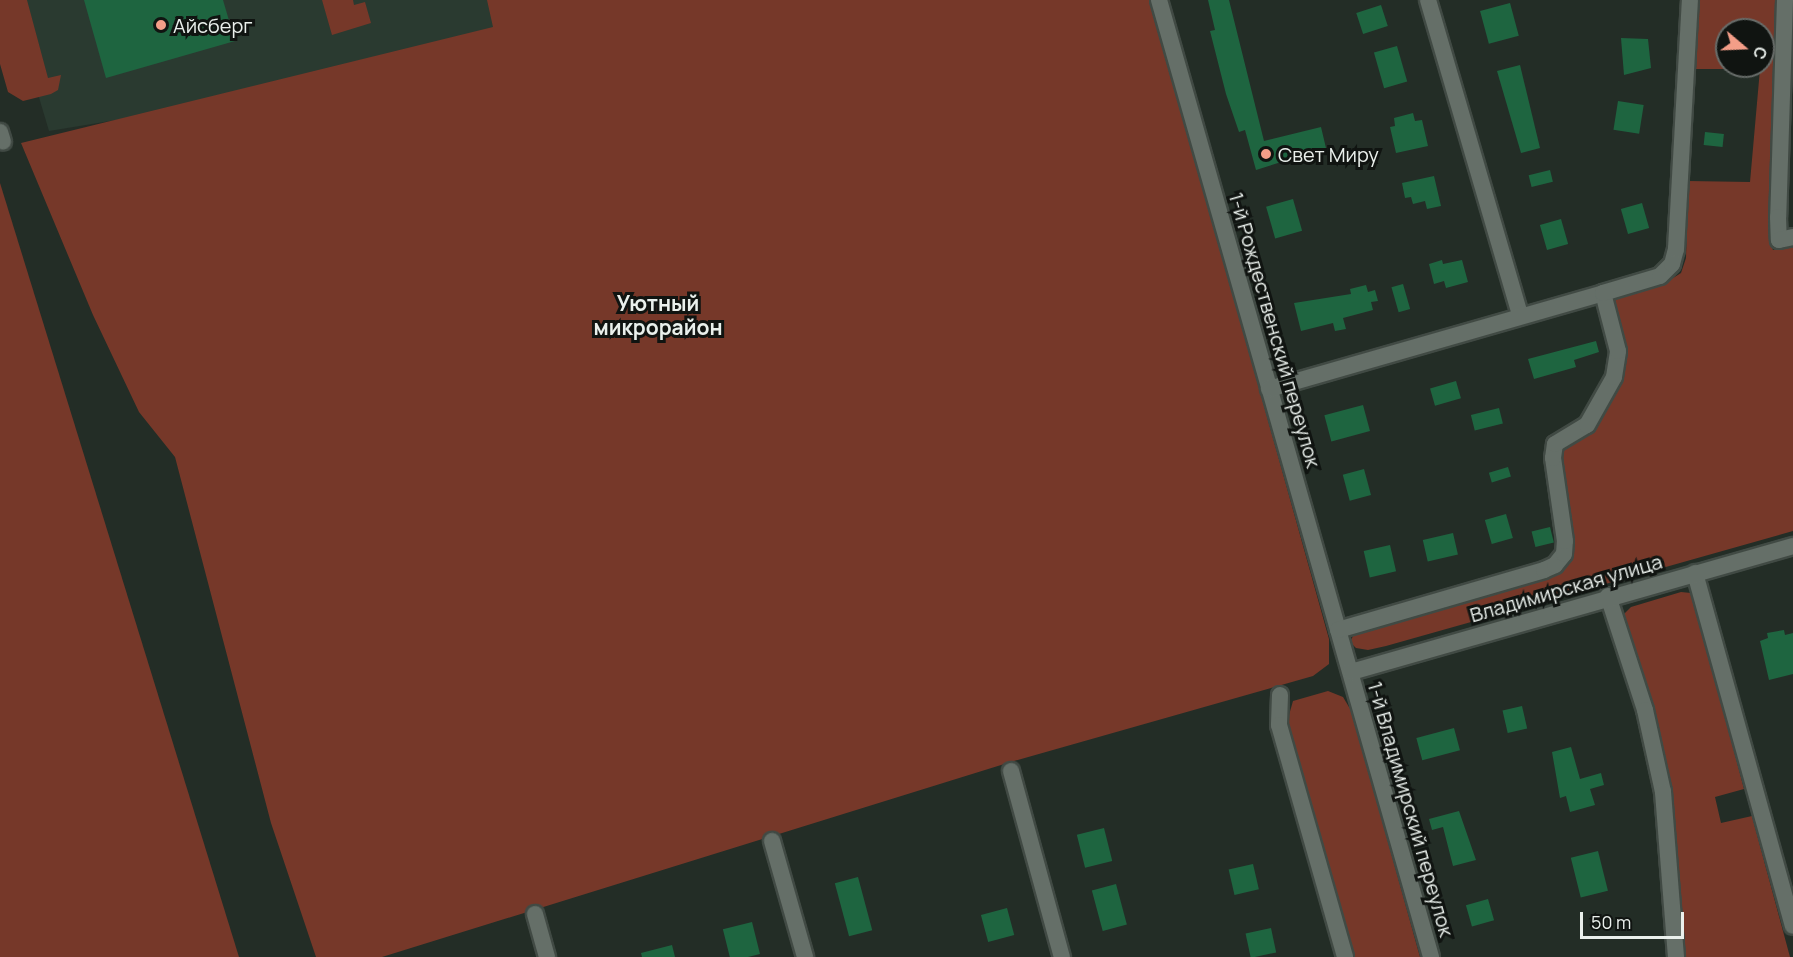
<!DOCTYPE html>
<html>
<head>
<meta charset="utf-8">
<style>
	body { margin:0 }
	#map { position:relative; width:1793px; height:957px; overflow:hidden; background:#232d26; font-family:Manrope,sans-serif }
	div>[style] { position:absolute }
	.built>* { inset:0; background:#2a3a30 }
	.green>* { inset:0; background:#763829 }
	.building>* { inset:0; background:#1e6540; transform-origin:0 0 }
	.roads { filter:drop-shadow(2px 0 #414a44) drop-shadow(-2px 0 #414a44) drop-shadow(0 2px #414a44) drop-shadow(0 -2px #414a44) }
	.minor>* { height:16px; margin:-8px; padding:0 8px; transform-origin:8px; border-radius:8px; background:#656f68 }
	.dots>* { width:16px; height:16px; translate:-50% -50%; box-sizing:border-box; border:3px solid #101411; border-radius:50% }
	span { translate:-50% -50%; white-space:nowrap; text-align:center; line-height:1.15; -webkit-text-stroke:6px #101411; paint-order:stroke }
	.poi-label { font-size:20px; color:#eaf0ec }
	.left { translate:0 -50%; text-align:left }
	.street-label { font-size:20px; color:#eaf0ec }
	.neighbourhood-label { font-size:21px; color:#eaf0ec; font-weight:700 }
	.north { position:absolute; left:1715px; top:18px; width:60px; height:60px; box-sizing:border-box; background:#101411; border:2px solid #676c69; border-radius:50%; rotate:109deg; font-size:16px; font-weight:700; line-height:24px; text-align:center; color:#eaf0ec }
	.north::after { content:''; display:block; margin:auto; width:21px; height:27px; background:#f49e88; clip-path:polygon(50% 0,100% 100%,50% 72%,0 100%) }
	.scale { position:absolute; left:1580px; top:912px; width:104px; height:27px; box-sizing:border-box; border:3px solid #eaf0ec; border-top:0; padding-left:8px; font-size:18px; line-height:21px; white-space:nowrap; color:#eaf0ec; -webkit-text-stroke:4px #101411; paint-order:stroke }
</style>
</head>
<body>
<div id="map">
	<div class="built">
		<i style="clip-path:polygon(10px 0,506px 0,515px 31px,165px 112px,49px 131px)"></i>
	</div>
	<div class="green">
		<i style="clip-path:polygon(0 0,27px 0,48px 78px,61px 75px,58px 90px,51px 94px,23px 101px,8px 92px,0 64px)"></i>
		<i style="clip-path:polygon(322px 0,353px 0,354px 5px,365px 2px,371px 23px,332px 35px)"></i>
		<i style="clip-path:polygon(487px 0,1151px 0,1329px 639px,1329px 664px,1313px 676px,1014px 761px,382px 957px,316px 957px,271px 823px,175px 457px,139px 412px,93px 315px,21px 143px,493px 27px)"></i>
		<i style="clip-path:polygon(evenodd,1699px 0,1777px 0,1771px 245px,1773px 250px,1793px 246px,1793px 531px,1386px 646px,1368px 650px,1356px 648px,1350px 642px,1354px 634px,1556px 571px,1571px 559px,1574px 544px,1559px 464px,1560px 449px,1619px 374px,1611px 300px,1665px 283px,1681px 273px,1686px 258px,1688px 181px,1750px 182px,1760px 69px,1696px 69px,1699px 0,1727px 30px,1763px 30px,1763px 66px,1727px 66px,1727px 30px)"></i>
		<i style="clip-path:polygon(0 183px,239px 957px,0 957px)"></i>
		<i style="clip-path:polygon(1681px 592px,1691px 593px,1695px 602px,1744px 789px,1715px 797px,1721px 823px,1752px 816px,1790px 957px,1685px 957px,1668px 774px,1623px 615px,1631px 607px)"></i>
		<i style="clip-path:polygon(1328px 691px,1343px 697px,1352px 712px,1420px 957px,1351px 957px,1285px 729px,1293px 701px)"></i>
	</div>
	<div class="building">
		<i style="clip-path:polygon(84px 0,223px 0,235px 41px,106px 78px)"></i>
		<i style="clip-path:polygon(1208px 0,1229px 0,1264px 141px,1321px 127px,1326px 148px,1256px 170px,1245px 130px,1239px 132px,1226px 94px,1210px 31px,1215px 30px)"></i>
		<i style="left:1510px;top:3px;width:34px;height:31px;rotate:75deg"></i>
		<i style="left:1381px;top:5px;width:22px;height:26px;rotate:72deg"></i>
		<i style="clip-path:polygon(1621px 38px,1648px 39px,1651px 68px,1624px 75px)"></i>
		<i style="left:1397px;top:46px;width:37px;height:24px;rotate:74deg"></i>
		<i style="clip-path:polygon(1520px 65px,1540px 148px,1521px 153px,1497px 71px)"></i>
		<i style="left:1618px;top:101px;width:26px;height:29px;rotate:9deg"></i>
		<i style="clip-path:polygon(1413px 113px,1415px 121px,1422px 120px,1428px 146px,1396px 153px,1390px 127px,1395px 126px,1394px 118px)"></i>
		<i style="left:1705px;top:132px;width:19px;height:13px;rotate:6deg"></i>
		<i style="left:1550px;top:170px;width:12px;height:22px;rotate:76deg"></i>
		<i style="clip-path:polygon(1434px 176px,1441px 206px,1427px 209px,1425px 201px,1413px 204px,1411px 197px,1405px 198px,1402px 183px)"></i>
		<i style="left:1293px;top:199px;width:33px;height:28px;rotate:74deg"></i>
		<i style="left:1642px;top:203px;width:26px;height:22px;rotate:74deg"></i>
		<i style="left:1561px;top:219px;width:26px;height:22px;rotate:74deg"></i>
		<i style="clip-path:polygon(1442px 260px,1443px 264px,1462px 260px,1468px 282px,1446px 288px,1444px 281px,1434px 284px,1429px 264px)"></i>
		<i style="left:1403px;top:284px;width:26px;height:12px;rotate:74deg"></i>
		<i style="clip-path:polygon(1366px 285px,1368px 292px,1375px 290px,1378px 301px,1371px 302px,1373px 310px,1343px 318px,1346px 329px,1335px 331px,1333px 323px,1301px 331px,1294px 303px,1351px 294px,1350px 289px)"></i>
		<i style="clip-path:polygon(1596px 341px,1599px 352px,1574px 360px,1576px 367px,1534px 379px,1528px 359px)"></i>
		<i style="left:1456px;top:381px;width:18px;height:27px;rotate:74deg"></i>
		<i style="left:1363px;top:405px;width:27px;height:40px;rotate:75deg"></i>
		<i style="left:1499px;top:408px;width:16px;height:29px;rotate:76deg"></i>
		<i style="left:1508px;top:467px;width:10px;height:20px;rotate:73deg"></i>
		<i style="left:1364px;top:469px;width:27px;height:22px;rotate:75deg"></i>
		<i style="left:1506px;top:514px;width:25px;height:22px;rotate:74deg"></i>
		<i style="left:1550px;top:527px;width:16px;height:19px;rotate:76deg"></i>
		<i style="left:1453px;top:533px;width:22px;height:31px;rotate:77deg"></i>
		<i style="left:1390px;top:545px;width:27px;height:27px;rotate:77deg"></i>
		<i style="clip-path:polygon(1784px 630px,1785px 635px,1793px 633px,1793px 674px,1769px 680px,1760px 641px,1768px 638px,1767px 633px)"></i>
		<i style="left:1522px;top:706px;width:23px;height:20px;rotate:77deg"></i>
		<i style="left:1454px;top:728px;width:23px;height:39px;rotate:75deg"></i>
		<i style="clip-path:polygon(1571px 747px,1580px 779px,1601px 773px,1604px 785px,1590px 789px,1595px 805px,1570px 812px,1566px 796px,1560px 798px,1552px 752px)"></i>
		<i style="clip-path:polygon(1459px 811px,1476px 860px,1453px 866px,1443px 827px,1432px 830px,1429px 819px)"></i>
		<i style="left:1104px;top:828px;width:34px;height:28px;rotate:76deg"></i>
		<i style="left:1598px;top:851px;width:41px;height:28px;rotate:76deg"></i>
		<i style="left:1253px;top:864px;width:26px;height:25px;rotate:77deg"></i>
		<i style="left:858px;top:877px;width:55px;height:24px;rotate:75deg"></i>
		<i style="left:1116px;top:884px;width:42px;height:25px;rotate:75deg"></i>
		<i style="left:1488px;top:899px;width:22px;height:23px;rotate:74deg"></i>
		<i style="left:1007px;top:908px;width:28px;height:27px;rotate:75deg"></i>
		<i style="left:752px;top:922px;width:33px;height:30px;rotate:76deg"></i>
		<i style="left:1271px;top:928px;width:25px;height:26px;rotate:78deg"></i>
		<i style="clip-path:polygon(672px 945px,675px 957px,642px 957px,641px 953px)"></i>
	</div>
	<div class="roads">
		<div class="minor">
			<i style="left:1159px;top:0;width:995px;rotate:74.13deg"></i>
			<i style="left:1428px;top:0;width:328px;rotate:73.7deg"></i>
			<i style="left:1785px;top:0;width:217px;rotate:91.8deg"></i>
			<i style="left:1778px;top:217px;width:23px;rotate:88deg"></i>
			<i style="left:1779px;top:240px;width:14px;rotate:-12deg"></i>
			<i style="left:0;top:132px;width:10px;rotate:73deg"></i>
			<i style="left:1269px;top:389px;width:348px;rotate:-16deg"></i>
			<i style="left:1695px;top:573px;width:366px;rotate:74.5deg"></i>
			<i style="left:1608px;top:596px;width:120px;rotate:72deg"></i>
			<i style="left:1645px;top:710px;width:84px;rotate:77.6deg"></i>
			<i style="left:1663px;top:792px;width:166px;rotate:85.5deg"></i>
			<i style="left:1338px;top:630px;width:215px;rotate:-16.2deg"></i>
			<i style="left:1544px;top:570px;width:12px;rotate:-24deg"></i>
			<i style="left:1555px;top:565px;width:14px;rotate:-51deg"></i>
			<i style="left:1564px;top:554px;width:13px;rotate:-86deg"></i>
			<i style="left:1565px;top:541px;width:84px;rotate:-98.2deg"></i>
			<i style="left:1553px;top:458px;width:14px;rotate:-82deg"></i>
			<i style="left:1555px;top:444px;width:37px;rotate:-31deg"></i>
			<i style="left:1587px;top:425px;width:55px;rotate:-60.6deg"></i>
			<i style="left:1614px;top:377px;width:26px;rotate:-81deg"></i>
			<i style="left:1618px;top:351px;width:60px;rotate:-104.5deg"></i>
			<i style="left:1603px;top:293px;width:59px;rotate:-16.6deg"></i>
			<i style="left:1660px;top:276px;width:17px;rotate:-45deg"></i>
			<i style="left:1672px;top:264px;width:16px;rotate:-75deg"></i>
			<i style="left:1676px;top:249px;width:249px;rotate:-86.8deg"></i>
			<i style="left:1351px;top:672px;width:460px;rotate:-15.9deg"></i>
			<i style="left:1280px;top:695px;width:30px;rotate:92deg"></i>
			<i style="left:1279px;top:725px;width:241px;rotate:74.1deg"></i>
			<i style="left:1011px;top:771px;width:193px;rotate:74.7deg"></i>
			<i style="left:772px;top:841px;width:121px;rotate:74.1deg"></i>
			<i style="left:535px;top:914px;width:45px;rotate:74.4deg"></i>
		</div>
	</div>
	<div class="dots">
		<i style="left:161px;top:25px;background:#f49e88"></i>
		<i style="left:1266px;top:154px;background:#f49e88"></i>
	</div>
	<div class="poi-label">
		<span class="left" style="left:173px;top:25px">Айсберг</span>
		<span class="left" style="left:1278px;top:154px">Свет Миру</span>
	</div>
	<div class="street-label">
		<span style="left:1275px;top:330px;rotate:74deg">1-й Рождественский переулок</span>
		<span style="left:1566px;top:588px;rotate:-16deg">Владимирская улица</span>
		<span style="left:1411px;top:809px;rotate:74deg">1-й Владимирский переулок</span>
	</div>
	<div class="neighbourhood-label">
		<span style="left:658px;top:315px">Уютный<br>микрорайон</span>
	</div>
	<div class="north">С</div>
	<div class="scale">50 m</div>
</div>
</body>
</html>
